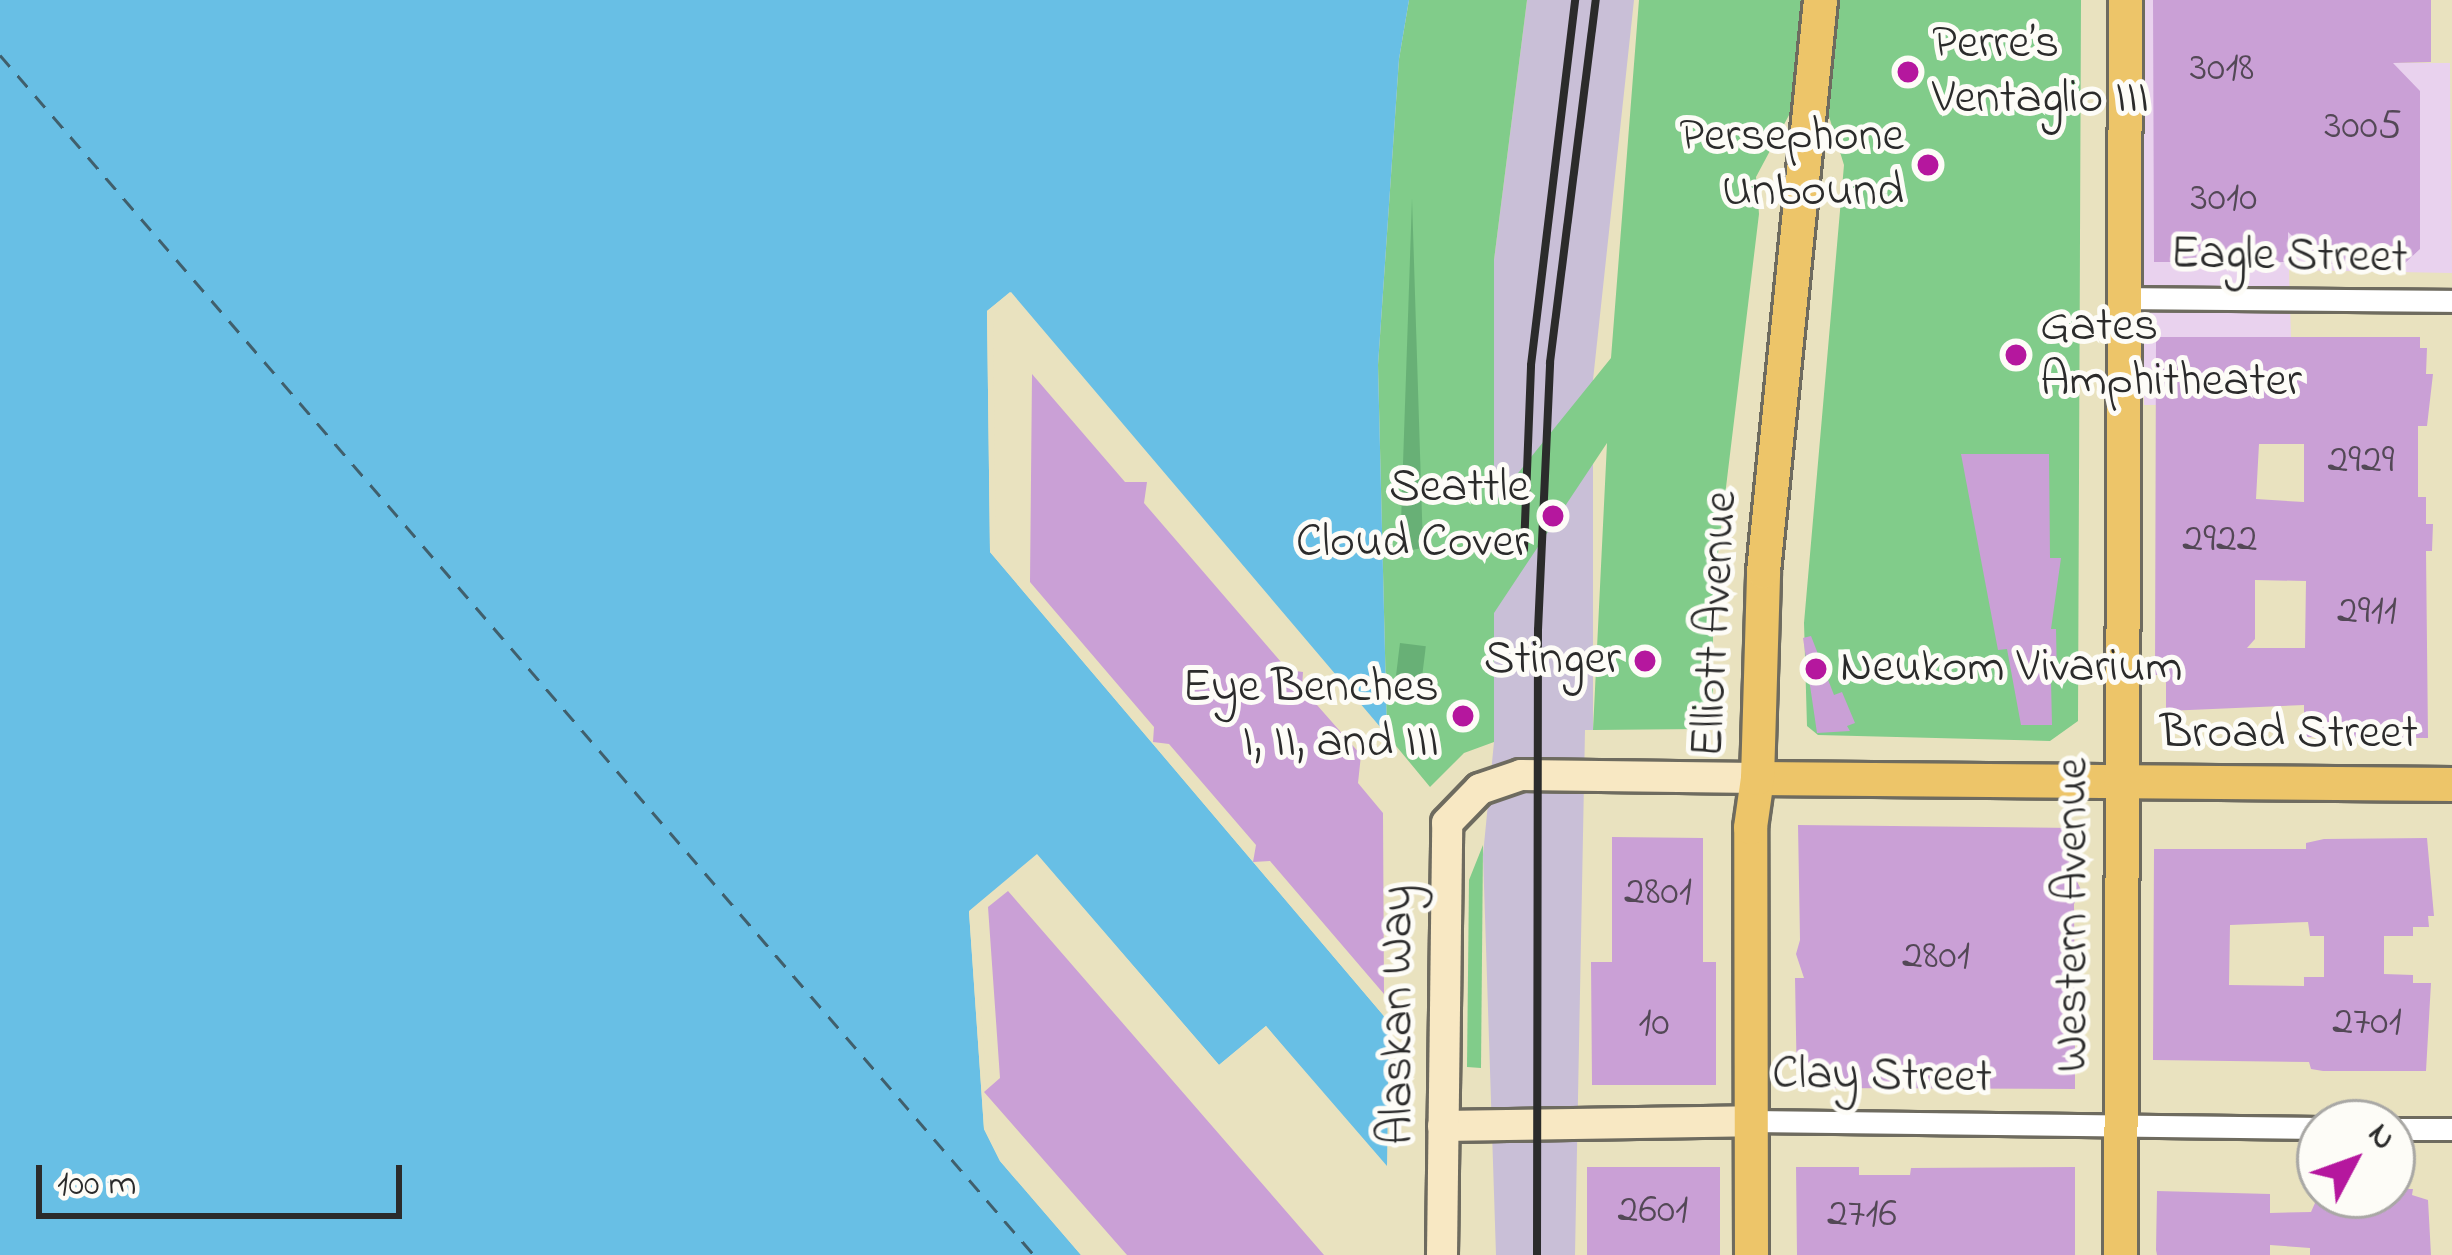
<!DOCTYPE html>
<html>
<head>
<meta charset="utf-8">
<style>
	body { margin:0 }
	#map { position:relative; width:2452px; height:1255px; overflow:hidden; background:#e9e2bf; font-family:"Indie Flower",sans-serif }
	div>[style] { position:absolute }
	.built>* { inset:0; background:#e9d2ee }
	.industrial>* { inset:0; background:#c9bfd7 }
	.green>* { inset:0; background:#81cc8a }
	.forest>* { inset:0; background:#68b076; transform-origin:0 0 }
	.water>* { inset:0; background:#68bfe5 }
	.pier>* { inset:0; background:#e9e2bf }
	.ferry>* { height:3px; margin-top:-1.5px; transform-origin:0; background:repeating-linear-gradient(90deg,#405f6c 0 15px,transparent 0 27px) }
	.building>* { inset:0; background:#caa0d6; transform-origin:0 0 }
	.roads { filter:drop-shadow(3px 0 #6e6b5f) drop-shadow(-3px 0 #6e6b5f) drop-shadow(0 3px #6e6b5f) drop-shadow(0 -3px #6e6b5f) }
	.street>* { height:21px; margin:-10.5px; padding:0 10.5px; transform-origin:10.5px; border-radius:10.5px; background:#fff }
	.secondary>* { height:30px; margin:-15px; padding:0 15px; transform-origin:15px; border-radius:15px; background:#f8e8c3 }
	.primary>* { height:33px; margin:-16.5px; padding:0 16.5px; transform-origin:16.5px; border-radius:16.5px; background:#edc569 }
	.rail>* { height:8px; margin:-4px; padding:0 4px; transform-origin:4px; border-radius:4px; background:#2b2b2b }
	.dots>* { width:33px; height:33px; translate:-50% -50%; box-sizing:border-box; border:6px solid #fdfcf7; border-radius:50% }
	span { translate:-50% -50%; white-space:nowrap; text-align:center; line-height:1.15; -webkit-text-stroke:10px #fdfcf7; paint-order:stroke }
	.number-label { font-size:42px; color:#534856 }
	.number-label span { -webkit-text-stroke-width:0 }
	.poi-label { font-size:48px; color:#2b2b2b }
	.left { translate:0 -50%; text-align:left }
	.right { translate:-100% -50%; text-align:right }
	.street-label { font-size:48px; color:#2b2b2b }
	.north { position:absolute; left:2296px; top:1099px; width:120px; height:120px; box-sizing:border-box; background:#fdfcf7; border:3px solid #a9a8a5; border-radius:50%; rotate:49deg; font-size:33px; font-weight:700; line-height:48px; text-align:center; color:#2b2b2b }
	.north::after { content:''; display:block; margin:auto; width:42px; height:54px; background:#b5179e; clip-path:polygon(50% 0,100% 100%,50% 72%,0 100%) }
	.scale { position:absolute; left:36px; top:1165px; width:366px; height:54px; box-sizing:border-box; border:6px solid #2b2b2b; border-top:0; padding-left:15px; font-size:36px; line-height:42px; white-space:nowrap; color:#2b2b2b; -webkit-text-stroke:9px #fdfcf7; paint-order:stroke }
</style>
</head>
<body>
<div id="map">
	<div class="built">
		<i style="clip-path:polygon(2143px 0,2296px 0,2296px 63px,2450px 63px,2452px 273px,2289px 270px,2293px 404px,2144px 405px)"></i>
	</div>
	<div class="industrial">
		<i style="clip-path:polygon(1527px 0,1634px 0,1593px 380px,1593px 730px,1585px 730px,1575px 1255px,1496px 1255px,1483px 855px,1494px 742px,1494px 260px)"></i>
	</div>
	<div class="green">
		<i style="clip-path:polygon(1409px 0,1527px 0,1494px 260px,1494px 503px,1611px 358px,1639px 0,2081px 0,2078px 721px,2050px 741px,1818px 735px,1807px 726px,1804px 623px,1844px 165px,1814px 68px,1756px 177px,1759px 214px,1713px 595px,1713px 713px,1700px 729px,1593px 730px,1607px 443px,1494px 613px,1494px 742px,1464px 753px,1430px 787px,1387px 735px,1378px 365px,1399px 59px)"></i>
		<i style="clip-path:polygon(1483px 845px,1481px 1068px,1467px 1067px,1469px 880px)"></i>
	</div>
	<div class="forest">
		<i style="clip-path:polygon(1412px 199px,1423px 548px,1400px 552px)"></i>
		<i style="left:1400px;top:643px;width:26px;height:53px;rotate:7deg"></i>
	</div>
	<div class="water">
		<i style="clip-path:polygon(0 0,1409px 0,1399px 59px,1378px 365px,1387px 735px,1011px 292px,987px 311px,990px 552px,1389px 1022px,1387px 1166px,1266px 1026px,1219px 1065px,1037px 855px,969px 912px,984px 1129px,1000px 1161px,1081px 1255px,0 1255px)"></i>
	</div>
	<div class="pier">
		<i style="clip-path:polygon(1010px 292px,1387px 741px,1009px 300px,993px 314px,996px 550px,1389px 1013px,1389px 1022px,990px 552px,987px 311px)"></i>
		<i style="clip-path:polygon(1037px 854px,1219px 1065px,1266px 1026px,1387px 1172px,1265px 1034px,1223px 1070px,1215px 1070px,1036px 863px,975px 914px,989px 1127px,1005px 1158px,1087px 1255px,1081px 1255px,1000px 1161px,984px 1129px,969px 911px)"></i>
	</div>
	<div class="ferry">
		<i style="left:0;top:55px;width:1584px;rotate:49.25deg"></i>
	</div>
	<div class="building">
		<i style="clip-path:polygon(2153px 0,2431px 0,2431px 62px,2393px 63px,2420px 91px,2420px 249px,2404px 264px,2322px 264px,2288px 232px,2288px 262px,2154px 262px)"></i>
		<i style="clip-path:polygon(evenodd,2156px 337px,2420px 337px,2420px 348px,2427px 348px,2426px 374px,2433px 374px,2427px 426px,2418px 426px,2418px 497px,2426px 497px,2426px 524px,2433px 524px,2432px 551px,2426px 551px,2428px 738px,2304px 737px,2304px 705px,2166px 711px,2166px 675px,2155px 675px,2156px 337px,2259px 444px,2304px 444px,2304px 502px,2256px 499px,2259px 444px,2156px 337px,2255px 580px,2306px 581px,2305px 648px,2247px 648px,2255px 639px,2255px 580px)"></i>
		<i style="clip-path:polygon(1032px 374px,1125px 482px,1147px 482px,1144px 503px,1288px 670px,1303px 672px,1302px 688px,1361px 755px,1358px 783px,1383px 813px,1384px 994px,1270px 861px,1253px 862px,1256px 845px,1169px 744px,1153px 742px,1154px 727px,1030px 582px)"></i>
		<i style="clip-path:polygon(1961px 454px,2049px 454px,2050px 558px,2061px 558px,2051px 629px,2056px 629px,2057px 680px,2051px 680px,2052px 725px,2021px 725px,2007px 649px,1998px 650px)"></i>
		<i style="clip-path:polygon(1811px 636px,1834px 695px,1842px 692px,1855px 723px,1847px 726px,1850px 731px,1817px 733px,1803px 638px)"></i>
		<i style="clip-path:polygon(1798px 825px,2075px 828px,2075px 877px,2081px 890px,2074px 904px,2075px 1007px,2081px 1018px,2075px 1033px,2075px 1089px,1797px 1088px,1795px 978px,1804px 978px,1796px 954px,1800px 940px)"></i>
		<i style="clip-path:polygon(1612px 837px,1703px 838px,1703px 962px,1716px 962px,1716px 1085px,1592px 1085px,1591px 962px,1612px 962px)"></i>
		<i style="clip-path:polygon(evenodd,2427px 838px,2434px 916px,2428px 916px,2429px 927px,2413px 927px,2413px 936px,2384px 936px,2384px 974px,2413px 975px,2413px 983px,2431px 983px,2426px 1071px,2323px 1071px,2311px 1069px,2309px 1062px,2153px 1060px,2154px 849px,2306px 849px,2306px 843px,2324px 839px,2427px 838px,2308px 922px,2310px 936px,2324px 936px,2324px 977px,2304px 977px,2304px 986px,2229px 985px,2230px 925px,2308px 922px)"></i>
		<i style="clip-path:polygon(1008px 891px,1324px 1255px,1127px 1255px,984px 1092px,1000px 1078px,988px 907px)"></i>
		<i style="left:1587px;top:1167px;width:133px;height:88px"></i>
		<i style="clip-path:polygon(1796px 1167px,1859px 1167px,1859px 1175px,1910px 1175px,1911px 1168px,2075px 1167px,2075px 1255px,1797px 1255px)"></i>
		<i style="clip-path:polygon(2392px 1189px,2413px 1189px,2412px 1195px,2428px 1200px,2431px 1255px,2310px 1255px,2310px 1248px,2270px 1245px,2270px 1255px,2157px 1255px,2156px 1250px,2157px 1191px,2270px 1194px,2270px 1213px,2311px 1212px,2319px 1194px,2392px 1195px)"></i>
	</div>
	<div class="roads">
		<div class="street">
			<i style="left:2124px;top:298px;width:328px;rotate:0.5deg"></i>
			<i style="left:1751px;top:1121px;width:569px;rotate:0.7deg"></i>
			<i style="left:2392px;top:1129px;width:60px"></i>
		</div>
		<div class="secondary">
			<i style="left:1443px;top:1126px;width:308px;rotate:-0.9deg"></i>
			<i style="left:1442px;top:1255px;width:432px;rotate:-89.3deg"></i>
			<i style="left:1447px;top:823px;width:47px;rotate:-45.9deg"></i>
			<i style="left:1480px;top:789px;width:43px;rotate:-18.9deg"></i>
			<i style="left:1521px;top:775px;width:236px;rotate:0.7deg"></i>
		</div>
		<div class="primary">
			<i style="left:1757px;top:778px;width:695px;rotate:0.49deg"></i>
			<i style="left:1751px;top:1255px;width:428px;rotate:-90.1deg"></i>
			<i style="left:1750px;top:827px;width:49px;rotate:-81.9deg"></i>
			<i style="left:1757px;top:778px;width:207px;rotate:-88.3deg"></i>
			<i style="left:1763px;top:571px;width:574px;rotate:-84.3deg"></i>
			<i style="left:2120px;top:1255px;width:1255px;rotate:-89.77deg"></i>
		</div>
	</div>
	<div class="rail">
		<i style="left:1524px;top:549px;width:184px;rotate:-87.8deg"></i>
		<i style="left:1531px;top:365px;width:368px;rotate:-83.1deg"></i>
		<i style="left:1537px;top:1255px;width:625px;rotate:-89.91deg"></i>
		<i style="left:1538px;top:630px;width:268px;rotate:-87.4deg"></i>
		<i style="left:1550px;top:362px;width:365px;rotate:-82.8deg"></i>
	</div>
	<div class="dots">
		<i style="left:1908px;top:72px;background:#b5179e"></i>
		<i style="left:1928px;top:165px;background:#b5179e"></i>
		<i style="left:2016px;top:355px;background:#b5179e"></i>
		<i style="left:1553px;top:516px;background:#b5179e"></i>
		<i style="left:1645px;top:661px;background:#b5179e"></i>
		<i style="left:1816px;top:669px;background:#b5179e"></i>
		<i style="left:1463px;top:716px;background:#b5179e"></i>
	</div>
	<div class="number-label">
		<span style="left:2222px;top:69px">3018</span>
		<span style="left:2363px;top:127px">3005</span>
		<span style="left:2224px;top:199px">3010</span>
		<span style="left:2361px;top:461px">2929</span>
		<span style="left:2220px;top:540px">2922</span>
		<span style="left:2367px;top:612px">2911</span>
		<span style="left:1658px;top:893px">2801</span>
		<span style="left:1936px;top:957px">2801</span>
		<span style="left:2367px;top:1023px">2701</span>
		<span style="left:1654px;top:1024px">10</span>
		<span style="left:1653px;top:1211px">2601</span>
		<span style="left:1862px;top:1215px">2716</span>
	</div>
	<div class="poi-label">
		<span class="left" style="left:1932px;top:72px">Perre’s<br>Ventaglio III</span>
		<span class="right" style="left:1904px;top:165px">Persephone<br>Unbound</span>
		<span class="left" style="left:2040px;top:355px">Gates<br>Amphitheater</span>
		<span class="right" style="left:1529px;top:516px">Seattle<br>Cloud Cover</span>
		<span class="right" style="left:1621px;top:661px">Stinger</span>
		<span class="left" style="left:1840px;top:669px">Neukom Vivarium</span>
		<span class="right" style="left:1439px;top:716px">Eye Benches<br>I, II, and III</span>
	</div>
	<div class="street-label">
		<span style="left:2289px;top:257px;rotate:1deg">Eagle Street</span>
		<span style="left:1716px;top:624px;rotate:-87deg">Elliott Avenue</span>
		<span style="left:2289px;top:735px">Broad Street</span>
		<span style="left:2074px;top:915px;rotate:-90deg">Western Avenue</span>
		<span style="left:1399px;top:1015px;rotate:-90deg">Alaskan Way</span>
		<span style="left:1882px;top:1077px;rotate:1deg">Clay Street</span>
	</div>
	<div class="north">N</div>
	<div class="scale">100 m</div>
</div>
</body>
</html>
